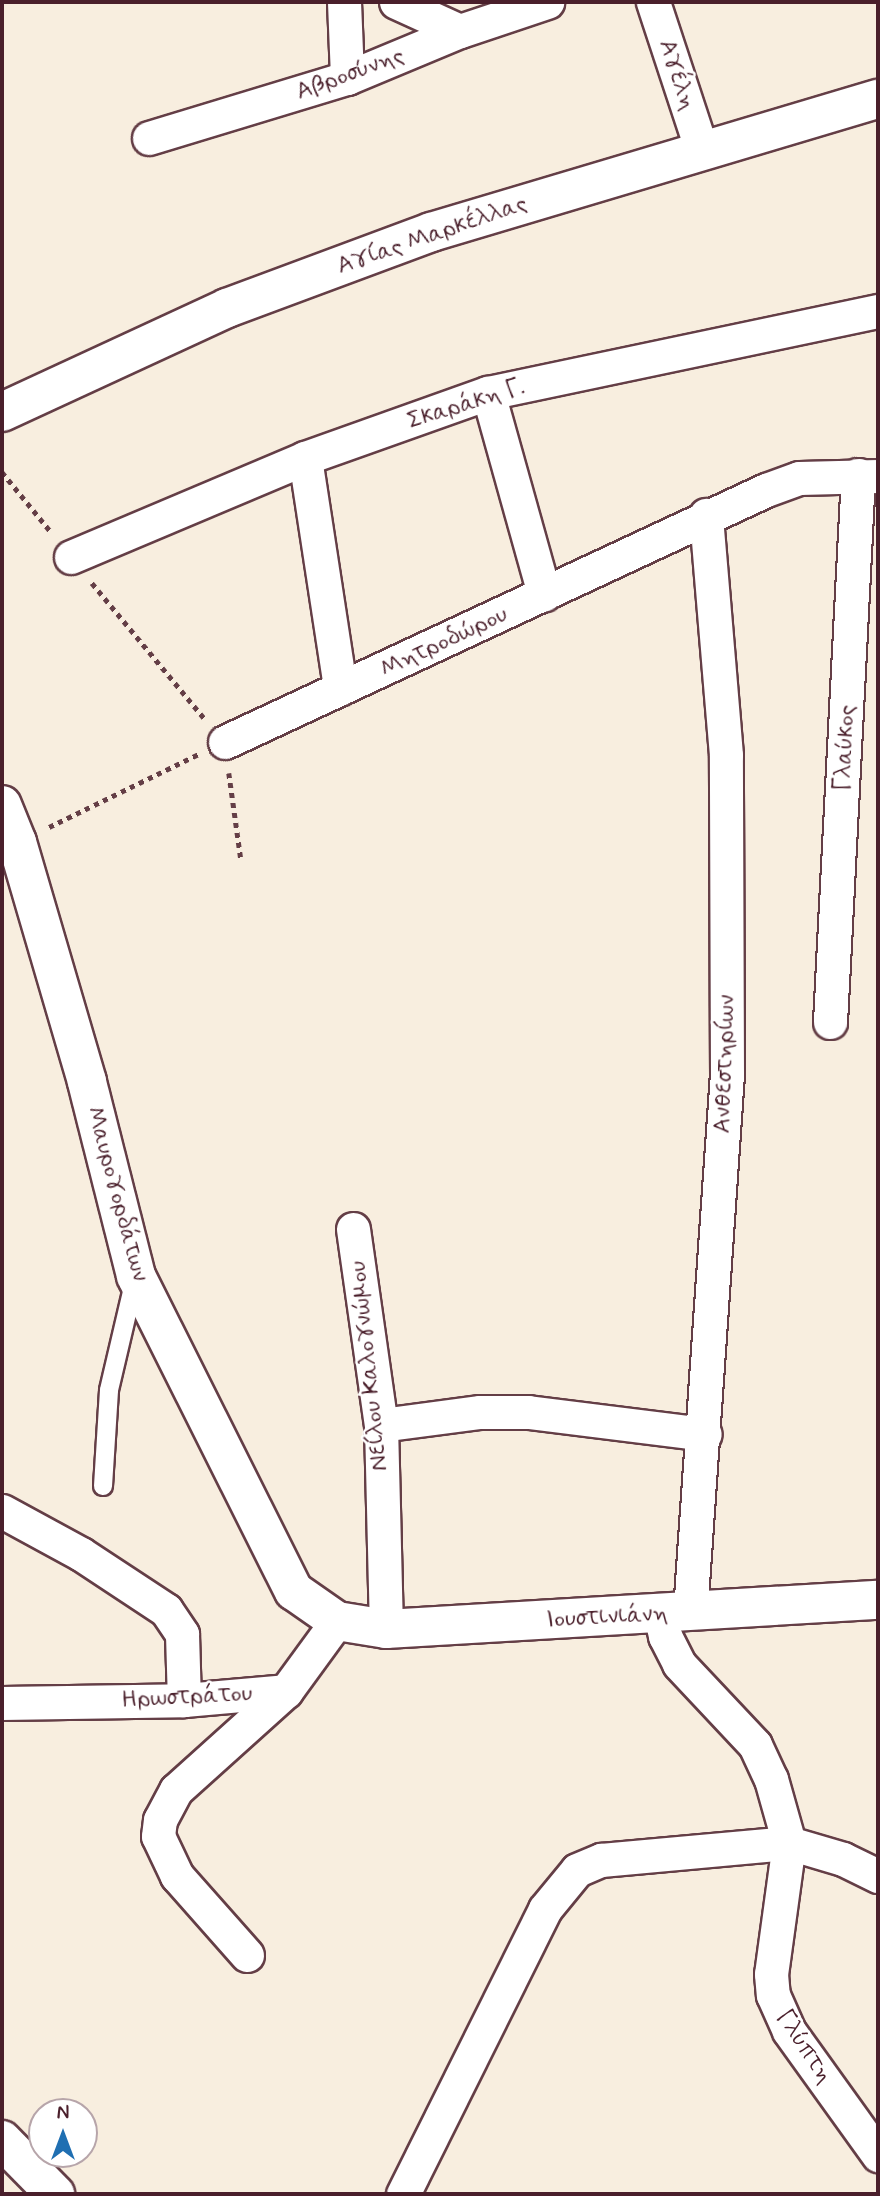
<!DOCTYPE html>
<meta charset="utf-8">
<style>
body{margin:0}
#map{position:relative;width:880px;height:2196px;overflow:hidden;background:#f8eedf;font-family:Mynerve,sans-serif}
div>[style]{position:absolute}
[style*='--x']{left:calc(var(--x)*1px);top:calc(var(--y)*1px);width:calc(var(--w)*1px);rotate:calc(var(--a)*1deg)}
.path>*{height:4.5px;margin-top:-2.25px;transform-origin:0;background:repeating-linear-gradient(90deg,#643e46 0 5px,transparent 0 10px)}
.roads{filter:drop-shadow(2px 0 #643e46) drop-shadow(-2px 0 #643e46) drop-shadow(0 2px #643e46) drop-shadow(0 -2px #643e46)}
.service>*{height:18px;margin:-9px;padding:0 9px;transform-origin:9px;border-radius:9px;background:#fff}
.minor>*{height:33px;margin:-16.5px;padding:0 16.5px;transform-origin:16.5px;border-radius:16.5px;background:#fff}
.tertiary>*{height:38px;margin:-19px;padding:0 19px;transform-origin:19px;border-radius:19px;background:#fff}
.secondary>*{height:38px;margin:-19px;padding:0 19px;transform-origin:19px;border-radius:19px;background:#fff}
span{translate:-50% -50%;white-space:nowrap;text-align:center;line-height:1.15;-webkit-text-stroke:5px #fff;paint-order:stroke}
.street-label{font-size:24px;color:#4a1f2b}
.frame{position:absolute;inset:0;border:4px solid #4a1f2b;pointer-events:none}
.north{position:absolute;left:28px;top:2098px;width:70px;height:70px;box-sizing:border-box;background:#fff;border:2px solid #b7a5aa;border-radius:50%;rotate:0deg;font-size:19px;font-weight:700;line-height:28px;text-align:center;color:#4a1f2b}
.north::after{content:'';display:block;margin:auto;width:24px;height:32px;background:#1f6fb2;clip-path:polygon(50% 0,100% 100%,50% 72%,0 100%)}
</style>
<div id="map">
<div class="path">
<div style="--x:2;--y:472;--w:79;--a:50.7"></div>
<div style="--x:92;--y:583;--w:177;--a:50.3"></div>
<div style="--x:229;--y:773;--w:87;--a:82.1"></div>
<div style="--x:49;--y:827;--w:167;--a:-26"></div>
</div>
<div class="roads">
<div class="service">
<div style="--x:103;--y:1486;--w:96;--a:-86.4"></div>
<div style="--x:109;--y:1390;--w:110;--a:-76.8"></div>
</div>
<div class="minor">
<div style="--x:344;--y:2;--w:76;--a:87.7"></div>
<div style="--x:396;--y:2;--w:70;--a:24.4"></div>
<div style="--x:653;--y:2;--w:154;--a:71.8"></div>
<div style="--x:149;--y:138;--w:207;--a:-16.9"></div>
<div style="--x:347;--y:78;--w:122;--a:-22.6"></div>
<div style="--x:460;--y:31;--w:92;--a:-18.4"></div>
<div style="--x:488;--y:393;--w:209;--a:74.4"></div>
<div style="--x:305;--y:458;--w:233;--a:81.3"></div>
<div style="--x:71;--y:557;--w:254;--a:-22.9"></div>
<div style="--x:305;--y:458;--w:194;--a:-19.6"></div>
<div style="--x:488;--y:393;--w:399;--a:-11.9"></div>
<div style="--x:225;--y:742;--w:597;--a:-24.98"></div>
<div style="--x:766;--y:490;--w:35;--a:-20"></div>
<div style="--x:799;--y:478;--w:79;--a:-1.5"></div>
<div style="--x:830;--y:1022;--w:548;--a:-87.07"></div>
<div style="--x:353;--y:1229;--w:198;--a:81.9"></div>
<div style="--x:381;--y:1425;--w:204;--a:88.6"></div>
<div style="--x:381;--y:1425;--w:100;--a:-7.5"></div>
<div style="--x:480;--y:1412;--w:48;--a:0"></div>
<div style="--x:528;--y:1412;--w:178;--a:7.1"></div>
<div style="--x:2;--y:1511;--w:90;--a:28.6"></div>
<div style="--x:81;--y:1554;--w:102;--a:33.4"></div>
<div style="--x:166;--y:1610;--w:29;--a:56"></div>
<div style="--x:182;--y:1634;--w:66;--a:88.3"></div>
<div style="--x:690;--y:1612;--w:539;--a:-86.07"></div>
<div style="--x:727;--y:1074;--w:319;--a:-90.2"></div>
<div style="--x:726;--y:755;--w:241;--a:-94.8"></div>
<div style="--x:660;--y:1614;--w:23;--a:77"></div>
<div style="--x:665;--y:1636;--w:31;--a:63"></div>
<div style="--x:679;--y:1664;--w:111;--a:46.8"></div>
<div style="--x:755;--y:1745;--w:38;--a:65"></div>
<div style="--x:771;--y:1779;--w:66;--a:74.3"></div>
<div style="--x:789;--y:1843;--w:132;--a:97.8"></div>
<div style="--x:771;--y:1974;--w:21;--a:85"></div>
<div style="--x:773;--y:1995;--w:39;--a:66"></div>
<div style="--x:789;--y:2031;--w:153;--a:54.3"></div>
<div style="--x:2;--y:1703;--w:182;--a:-0.9"></div>
<div style="--x:184;--y:1700;--w:102;--a:-5"></div>
<div style="--x:247;--y:1955;--w:106;--a:-131.5"></div>
<div style="--x:177;--y:1876;--w:44;--a:-115.4"></div>
<div style="--x:158;--y:1836;--w:16;--a:-83"></div>
<div style="--x:160;--y:1820;--w:34;--a:-62"></div>
<div style="--x:176;--y:1790;--w:148;--a:-42"></div>
<div style="--x:286;--y:1691;--w:87;--a:-53.9"></div>
<div style="--x:403;--y:2194;--w:318;--a:-63.5"></div>
<div style="--x:545;--y:1909;--w:50;--a:-50.6"></div>
<div style="--x:577;--y:1870;--w:26;--a:-23"></div>
<div style="--x:601;--y:1860;--w:189;--a:-5.2"></div>
<div style="--x:789;--y:1843;--w:56;--a:16.5"></div>
<div style="--x:843;--y:1859;--w:39;--a:26"></div>
</div>
<div class="tertiary">
<div style="--x:2;--y:2140;--w:76;--a:45.5"></div>
</div>
<div class="secondary">
<div style="--x:2;--y:412;--w:248;--a:-24.8"></div>
<div style="--x:227;--y:308;--w:218;--a:-20.4"></div>
<div style="--x:431;--y:232;--w:466;--a:-16.6"></div>
<div style="--x:2;--y:805;--w:40;--a:68"></div>
<div style="--x:17;--y:842;--w:250;--a:73.7"></div>
<div style="--x:87;--y:1082;--w:200;--a:75.8"></div>
<div style="--x:136;--y:1276;--w:352;--a:63.4"></div>
<div style="--x:294;--y:1591;--w:52;--a:34.9"></div>
<div style="--x:337;--y:1621;--w:50;--a:9.3"></div>
<div style="--x:386;--y:1629;--w:493;--a:-3.4"></div>
</div>
</div>
<div class="street-label">
<span style="left:350px;top:74px;rotate:-20deg">Αβροσύνης</span>
<span style="left:677px;top:75px;rotate:72deg">Αγέλη</span>
<span style="left:432px;top:235px;rotate:-19deg">Αγίας Μαρκέλλας</span>
<span style="left:466px;top:404px;rotate:-17deg">Σκαράκη Γ.</span>
<span style="left:444px;top:642px;rotate:-25deg">Μητροδώρου</span>
<span style="left:845px;top:748px;rotate:-87deg">Γλαύκος</span>
<span style="left:725px;top:1064px;rotate:-88deg">Ανθεστηρίων</span>
<span style="left:117px;top:1194px;rotate:75deg">Μαυρογορδάτων</span>
<span style="left:369px;top:1366px;rotate:-96deg">Νείλου Καλογνώμου</span>
<span style="left:607px;top:1617px;rotate:-3deg">Ιουστινιάνη</span>
<span style="left:187px;top:1697px;rotate:-3deg">Ηρωστράτου</span>
<span style="left:804px;top:2047px;rotate:57deg">Γλύπτη</span>
</div>
<div class="frame"></div>
<div class="north">N</div>
</div>
